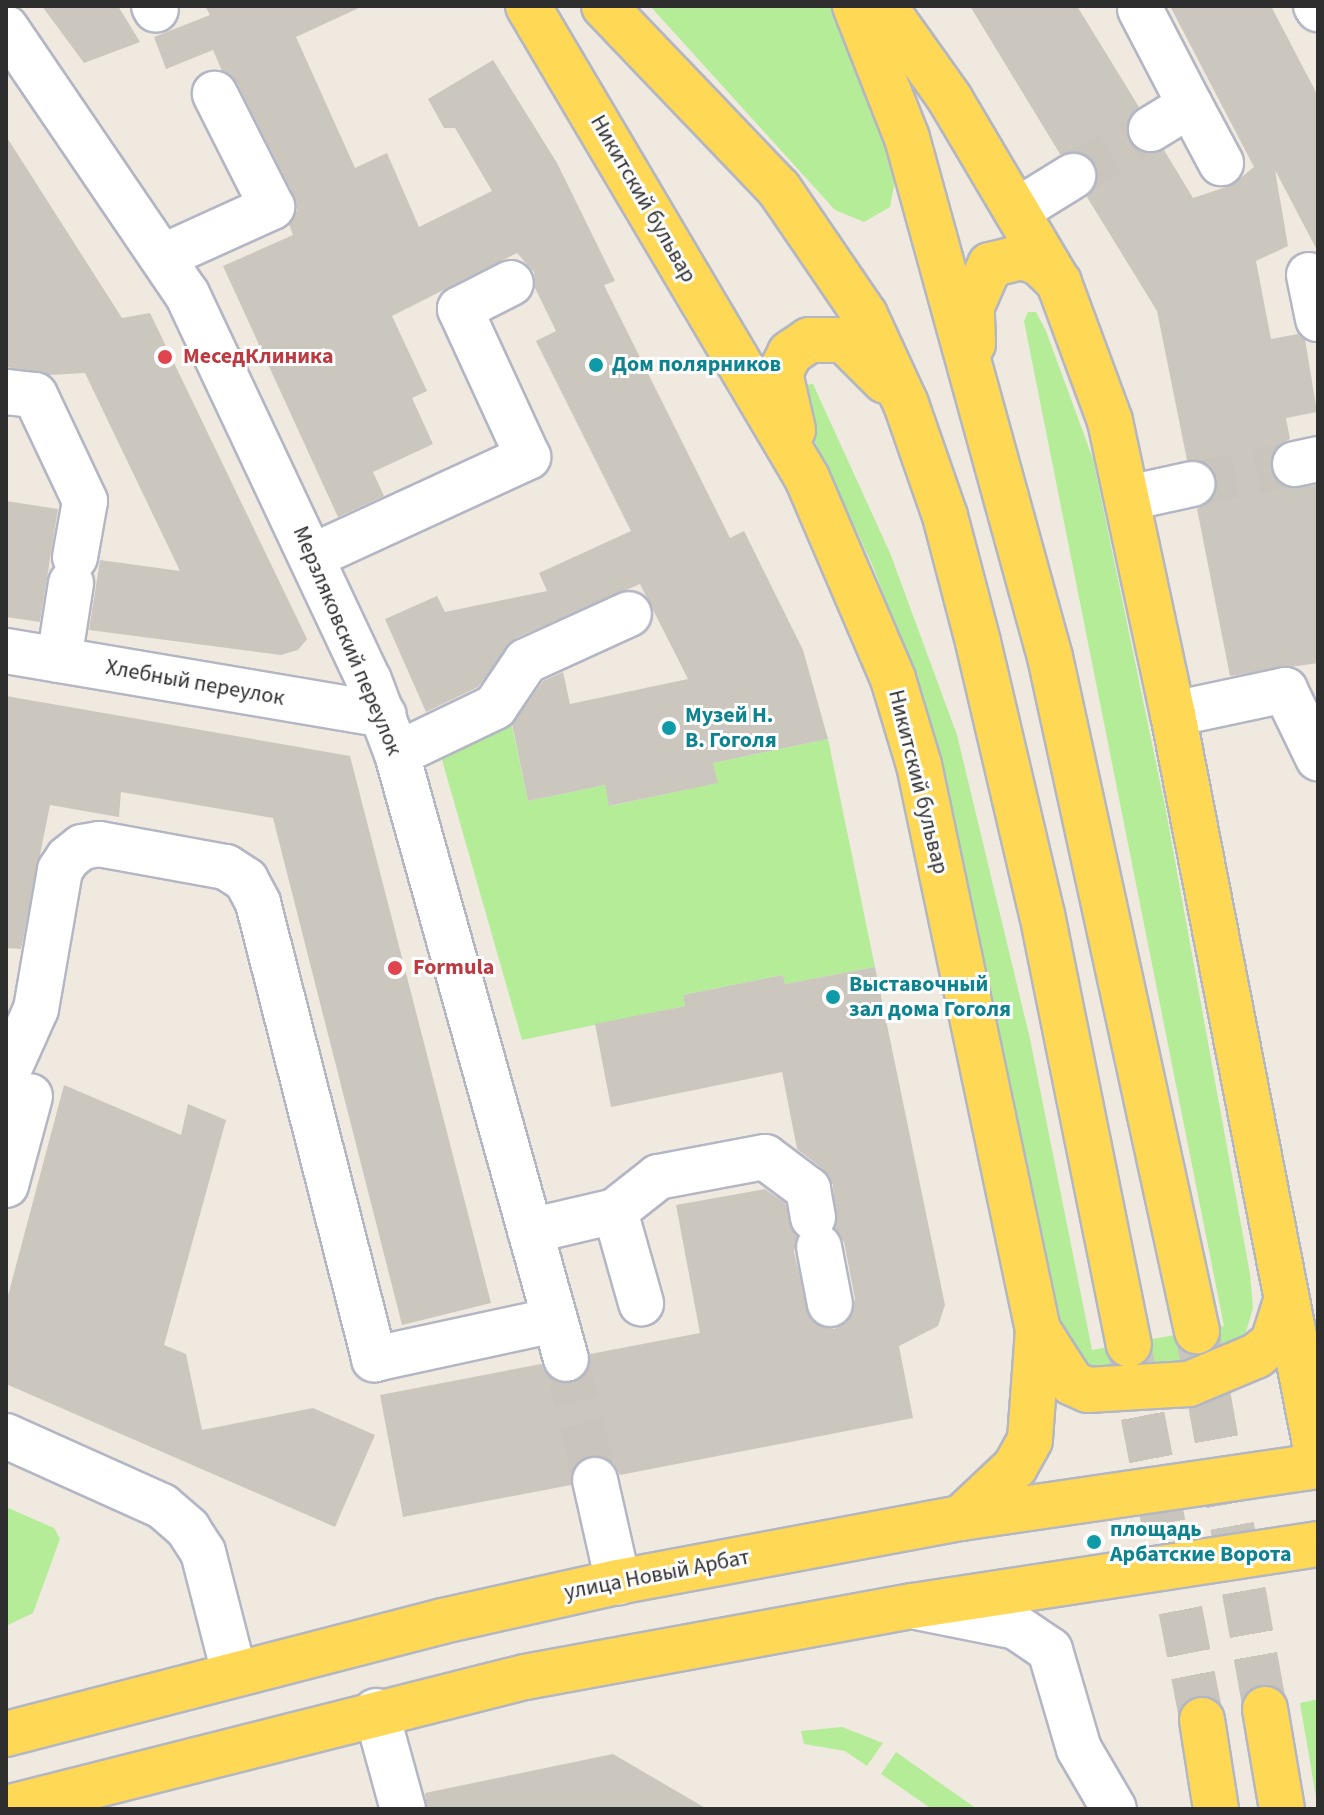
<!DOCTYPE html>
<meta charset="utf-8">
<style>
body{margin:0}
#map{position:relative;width:1324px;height:1815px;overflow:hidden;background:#f0e9e0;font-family:"Source Sans 3",sans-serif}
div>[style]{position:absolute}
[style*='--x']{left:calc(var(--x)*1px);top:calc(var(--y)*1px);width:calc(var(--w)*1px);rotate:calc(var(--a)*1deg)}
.green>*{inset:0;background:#b4ec97}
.building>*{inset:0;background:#cbc7be}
.minor-tunnel>*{height:44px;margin-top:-22px;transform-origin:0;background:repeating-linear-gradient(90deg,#c9c4bc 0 44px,transparent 0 66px)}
.major-tunnel>*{height:44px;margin-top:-22px;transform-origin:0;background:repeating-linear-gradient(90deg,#c9c4bc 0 44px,transparent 0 66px)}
.roads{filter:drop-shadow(2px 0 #b3b6c3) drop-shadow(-2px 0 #b3b6c3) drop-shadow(0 2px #b3b6c3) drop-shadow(0 -2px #b3b6c3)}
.minor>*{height:44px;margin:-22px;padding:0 22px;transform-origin:22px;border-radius:22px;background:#fff}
.major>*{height:44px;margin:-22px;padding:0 22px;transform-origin:22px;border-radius:22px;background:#ffd856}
.dots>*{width:22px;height:22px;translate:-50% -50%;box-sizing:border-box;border:4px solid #fff;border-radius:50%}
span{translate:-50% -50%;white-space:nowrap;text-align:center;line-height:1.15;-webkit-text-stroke:6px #fff;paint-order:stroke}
.street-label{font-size:22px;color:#2e2e2e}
.health-label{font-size:22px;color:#be3a42;font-weight:700}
.left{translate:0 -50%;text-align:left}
.culture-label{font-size:22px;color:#0d838f;font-weight:700}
.frame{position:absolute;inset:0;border:8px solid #2e2e2e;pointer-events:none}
</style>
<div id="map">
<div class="green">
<div style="clip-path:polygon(650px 6px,830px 6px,859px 69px,896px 175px,890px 207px,864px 222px,835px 210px)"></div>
<div style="clip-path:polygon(1028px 312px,1036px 312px,1046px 331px,1093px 459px,1166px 811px,1250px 1274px,1253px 1308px,1246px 1332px,1226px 1353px,1197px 1365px,1097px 1368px,1077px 1357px,1060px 1325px,939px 762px,913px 671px,872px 564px,794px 397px,798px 386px,813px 384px,890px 553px,957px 735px,1030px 1039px,1092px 1350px,1224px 1326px,1024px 321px)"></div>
<div style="clip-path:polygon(510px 717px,528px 801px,605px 785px,610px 806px,717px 783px,713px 763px,828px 739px,875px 967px,785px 984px,783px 975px,683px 995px,685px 1006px,522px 1040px,440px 753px)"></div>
<div style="clip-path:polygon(6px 1507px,54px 1528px,60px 1539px,33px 1613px,6px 1626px)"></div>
<div style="clip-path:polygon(1318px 1699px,1318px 1809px,1300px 1703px)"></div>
<div style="clip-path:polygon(842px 1727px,883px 1743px,867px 1766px,845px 1751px,804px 1744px,801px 1731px)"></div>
<div style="clip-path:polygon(896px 1752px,977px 1809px,932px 1809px,881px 1774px)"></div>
</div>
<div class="building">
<div style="clip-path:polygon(42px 6px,118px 6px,140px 42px,84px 63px)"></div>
<div style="clip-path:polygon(205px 6px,363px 6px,296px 37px,355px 168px,387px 153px,419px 227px,492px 191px,455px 128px,444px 128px,428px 99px,493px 60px,557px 163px,615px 281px,604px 285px,730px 538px,744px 531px,803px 650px,828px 739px,713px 763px,718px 783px,609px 806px,605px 785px,528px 801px,512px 724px,543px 681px,563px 672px,570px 704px,688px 679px,640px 584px,516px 638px,478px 687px,426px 712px,385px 619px,437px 596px,445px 612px,547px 591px,539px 573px,631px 531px,536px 341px,556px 331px,535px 288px,534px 272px,517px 253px,392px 316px,427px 391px,412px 398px,433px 444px,373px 472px,384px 496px,338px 517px,223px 266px,293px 235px,289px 224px,297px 210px,294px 196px,237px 83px,222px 71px,213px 50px,166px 69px,154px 37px,210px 15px)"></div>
<div style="clip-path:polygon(970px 6px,1077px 6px,1139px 107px,1129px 118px,1129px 141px,1140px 151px,1164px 150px,1193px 198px,1232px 185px,1254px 167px,1170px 6px,1271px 6px,1318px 96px,1318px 252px,1275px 170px,1288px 246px,1256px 261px,1271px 339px,1298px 334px,1305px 339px,1317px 412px,1286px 418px,1290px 439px,1278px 446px,1270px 469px,1287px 487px,1318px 485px,1318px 663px,1230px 676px,1197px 509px,1209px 502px,1216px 479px,1210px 467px,1187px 460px,1157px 311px,1087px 197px,1095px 187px,1095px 164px,1084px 154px,1060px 154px)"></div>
<div style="clip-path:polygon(6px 136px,122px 318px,150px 313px,307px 639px,298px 650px,281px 655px,89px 630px,100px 560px,180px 571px,85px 373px,49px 375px,6px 367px)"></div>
<div style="clip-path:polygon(6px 501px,58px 509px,40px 622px,6px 617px)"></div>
<div style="clip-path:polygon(6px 696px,350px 756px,491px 1303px,402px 1325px,273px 818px,121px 792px,119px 817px,50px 805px,21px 949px,6px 948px)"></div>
<div style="clip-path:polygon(875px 967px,945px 1305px,938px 1326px,899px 1346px,913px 1418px,620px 1475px,613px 1463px,590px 1456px,578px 1462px,571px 1485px,403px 1517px,380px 1395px,541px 1364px,549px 1377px,572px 1383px,584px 1376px,590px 1354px,700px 1333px,676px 1205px,765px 1189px,785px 1203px,797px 1236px,794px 1252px,811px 1320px,834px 1329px,847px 1322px,855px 1299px,844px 1242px,835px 1229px,833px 1185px,823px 1169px,797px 1149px,782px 1072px,611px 1107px,595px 1024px,685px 1006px,683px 995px,783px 975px,785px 984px)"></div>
<div style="clip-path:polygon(64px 1085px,181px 1135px,188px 1104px,226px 1120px,164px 1345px,186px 1354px,202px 1430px,313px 1408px,375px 1435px,335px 1527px,6px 1384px,6px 1303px)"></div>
<div style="clip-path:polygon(613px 1754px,707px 1809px,427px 1809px,425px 1793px)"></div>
</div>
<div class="minor-tunnel">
<div style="--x:1073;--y:176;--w:91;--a:-31.1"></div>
<div style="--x:1192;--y:484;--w:105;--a:-11"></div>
<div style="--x:566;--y:1359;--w:124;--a:76.5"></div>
</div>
<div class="major-tunnel">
<div style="--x:1197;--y:1331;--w:384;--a:79.8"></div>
<div style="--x:1130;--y:1351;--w:376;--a:79"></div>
</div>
<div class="roads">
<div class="minor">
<div style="--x:154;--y:6;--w:4;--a:63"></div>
<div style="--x:1316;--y:6;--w:4;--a:56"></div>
<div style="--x:1140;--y:9;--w:108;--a:62.5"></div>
<div style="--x:1190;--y:105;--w:46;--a:148.4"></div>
<div style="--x:6;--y:28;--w:322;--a:55.8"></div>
<div style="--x:187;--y:294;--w:427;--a:64.8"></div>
<div style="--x:369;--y:680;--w:79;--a:69.3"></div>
<div style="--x:397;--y:754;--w:628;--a:74.39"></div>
<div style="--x:1190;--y:105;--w:66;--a:61.9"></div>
<div style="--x:1018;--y:210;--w:65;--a:-31.7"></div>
<div style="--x:164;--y:256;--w:119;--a:-24.4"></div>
<div style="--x:272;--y:207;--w:127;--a:-116.8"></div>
<div style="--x:1309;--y:275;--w:45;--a:78.4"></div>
<div style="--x:6;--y:392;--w:29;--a:6"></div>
<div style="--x:35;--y:395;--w:117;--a:64.7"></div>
<div style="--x:85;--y:501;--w:57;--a:100.1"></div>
<div style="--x:1295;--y:464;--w:24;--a:-12"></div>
<div style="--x:1128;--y:498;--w:66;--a:-12.3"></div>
<div style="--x:313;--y:556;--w:237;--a:-24.7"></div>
<div style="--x:528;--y:457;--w:163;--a:-114.7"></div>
<div style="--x:460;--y:309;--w:57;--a:-27"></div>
<div style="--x:6;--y:651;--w:383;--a:9.6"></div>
<div style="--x:59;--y:660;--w:78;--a:-81.1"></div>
<div style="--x:1173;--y:714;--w:115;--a:-12.1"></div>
<div style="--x:1285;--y:690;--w:76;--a:64.1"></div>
<div style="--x:397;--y:754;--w:109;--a:-25.6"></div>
<div style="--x:495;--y:707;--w:55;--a:-56"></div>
<div style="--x:526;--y:661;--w:113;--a:-24.5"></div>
<div style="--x:6;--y:1076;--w:73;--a:-65.9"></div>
<div style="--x:36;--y:1009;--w:141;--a:-80.2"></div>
<div style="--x:60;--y:870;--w:14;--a:-56"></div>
<div style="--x:68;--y:858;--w:18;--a:-38"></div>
<div style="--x:82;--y:847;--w:17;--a:-10"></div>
<div style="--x:99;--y:844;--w:129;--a:10.3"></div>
<div style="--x:226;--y:867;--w:24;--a:33"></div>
<div style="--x:246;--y:880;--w:26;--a:62"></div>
<div style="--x:258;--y:903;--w:471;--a:75.7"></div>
<div style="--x:374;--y:1359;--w:185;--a:-12.2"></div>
<div style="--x:6;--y:1185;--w:92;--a:-74.9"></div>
<div style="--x:615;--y:1211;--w:96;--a:74.2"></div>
<div style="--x:530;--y:1231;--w:87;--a:-13.2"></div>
<div style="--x:615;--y:1211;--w:55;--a:-38.3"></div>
<div style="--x:658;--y:1177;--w:109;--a:-10.6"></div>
<div style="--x:765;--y:1157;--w:54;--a:36.7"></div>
<div style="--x:808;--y:1189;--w:29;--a:80"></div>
<div style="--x:819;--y:1247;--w:58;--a:79.1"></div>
<div style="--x:6;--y:1436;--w:171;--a:24.2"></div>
<div style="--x:162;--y:1506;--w:35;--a:41"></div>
<div style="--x:188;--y:1529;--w:27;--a:57"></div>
<div style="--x:203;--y:1552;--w:125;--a:75.6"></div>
<div style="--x:595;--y:1480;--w:105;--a:77.3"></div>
<div style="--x:916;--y:1607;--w:102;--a:11.3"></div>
<div style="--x:1016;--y:1627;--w:41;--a:34.1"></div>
<div style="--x:1050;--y:1650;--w:103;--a:73.7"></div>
<div style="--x:1079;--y:1749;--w:69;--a:59.7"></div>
<div style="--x:376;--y:1711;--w:102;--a:74.6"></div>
</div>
<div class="major">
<div style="--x:528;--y:6;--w:548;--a:59.41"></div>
<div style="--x:807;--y:478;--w:219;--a:66.8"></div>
<div style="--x:893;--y:679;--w:90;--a:73.2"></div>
<div style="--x:919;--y:765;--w:577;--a:78.11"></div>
<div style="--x:1038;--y:1330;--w:110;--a:94.2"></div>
<div style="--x:1030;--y:1440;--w:31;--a:119"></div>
<div style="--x:1015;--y:1467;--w:74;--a:136.6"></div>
<div style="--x:604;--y:6;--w:253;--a:46.3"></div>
<div style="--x:779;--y:189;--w:153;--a:55.7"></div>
<div style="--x:865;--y:315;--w:98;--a:65.3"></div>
<div style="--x:906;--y:404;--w:119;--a:70.8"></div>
<div style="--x:945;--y:516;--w:130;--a:75.3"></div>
<div style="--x:978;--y:642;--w:279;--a:76.8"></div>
<div style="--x:1042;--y:914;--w:439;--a:78.6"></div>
<div style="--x:855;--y:6;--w:142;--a:68.5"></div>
<div style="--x:907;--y:138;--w:538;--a:74.6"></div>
<div style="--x:1050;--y:657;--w:690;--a:77.7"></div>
<div style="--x:884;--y:6;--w:114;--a:54.6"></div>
<div style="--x:950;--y:99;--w:214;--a:59.4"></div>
<div style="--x:1059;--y:283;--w:147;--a:69.7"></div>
<div style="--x:1110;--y:421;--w:300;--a:77.9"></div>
<div style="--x:1173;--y:714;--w:759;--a:78.99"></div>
<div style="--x:973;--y:344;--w:38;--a:-92"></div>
<div style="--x:972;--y:306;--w:45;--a:-66.3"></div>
<div style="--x:990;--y:265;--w:34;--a:-14"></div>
<div style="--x:1023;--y:257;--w:17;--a:21"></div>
<div style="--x:1039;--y:263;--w:28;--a:44"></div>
<div style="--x:793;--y:430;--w:58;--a:-102.8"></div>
<div style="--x:780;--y:373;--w:22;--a:-63"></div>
<div style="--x:790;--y:353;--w:23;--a:-34"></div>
<div style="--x:809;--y:340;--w:35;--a:0"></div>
<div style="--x:844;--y:340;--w:58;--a:45"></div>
<div style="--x:1038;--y:1330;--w:63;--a:57.3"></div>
<div style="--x:1072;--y:1383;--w:17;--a:24"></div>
<div style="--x:1088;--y:1390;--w:101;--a:-3.4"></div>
<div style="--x:1189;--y:1384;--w:73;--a:-22.7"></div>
<div style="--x:1256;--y:1356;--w:22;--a:-39"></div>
<div style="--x:1273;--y:1342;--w:43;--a:-72.4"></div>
<div style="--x:1265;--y:1709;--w:101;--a:80.4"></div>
<div style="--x:1202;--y:1720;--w:90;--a:81.1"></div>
<div style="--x:6;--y:1734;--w:451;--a:-14.5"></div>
<div style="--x:443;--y:1621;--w:179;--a:-12.6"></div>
<div style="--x:618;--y:1582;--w:349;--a:-10.6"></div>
<div style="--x:961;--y:1518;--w:361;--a:-8.3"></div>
<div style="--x:6;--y:1808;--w:535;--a:-14.17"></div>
<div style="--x:525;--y:1677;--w:394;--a:-10.4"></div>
<div style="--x:913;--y:1606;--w:410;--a:-8.7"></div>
</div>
</div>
<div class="dots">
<div style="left:165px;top:357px;background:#e0444e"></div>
<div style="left:596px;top:365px;background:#0f9aa8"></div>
<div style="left:669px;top:728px;background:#0f9aa8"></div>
<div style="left:395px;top:968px;background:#e0444e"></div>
<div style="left:833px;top:997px;background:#0f9aa8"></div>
<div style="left:1094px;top:1542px;background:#0f9aa8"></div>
</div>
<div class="street-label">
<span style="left:643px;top:199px;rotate:60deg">Никитский бульвар</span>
<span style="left:347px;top:641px;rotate:67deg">Мерзляковский переулок</span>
<span style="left:195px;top:683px;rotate:10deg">Хлебный переулок</span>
<span style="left:918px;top:782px;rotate:76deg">Никитский бульвар</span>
<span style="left:657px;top:1575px;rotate:-11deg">улица Новый Арбат</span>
</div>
<div class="health-label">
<span class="left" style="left:183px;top:357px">МеседКлиника</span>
<span class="left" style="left:413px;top:968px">Formula</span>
</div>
<div class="culture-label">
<span class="left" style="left:612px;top:365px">Дом полярников</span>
<span class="left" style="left:685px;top:728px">Музей Н.<br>В. Гоголя</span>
<span class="left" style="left:849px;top:997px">Выставочный<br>зал дома Гоголя</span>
<span class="left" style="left:1110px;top:1542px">площадь<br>Арбатские Ворота</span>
</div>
<div class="frame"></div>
</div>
